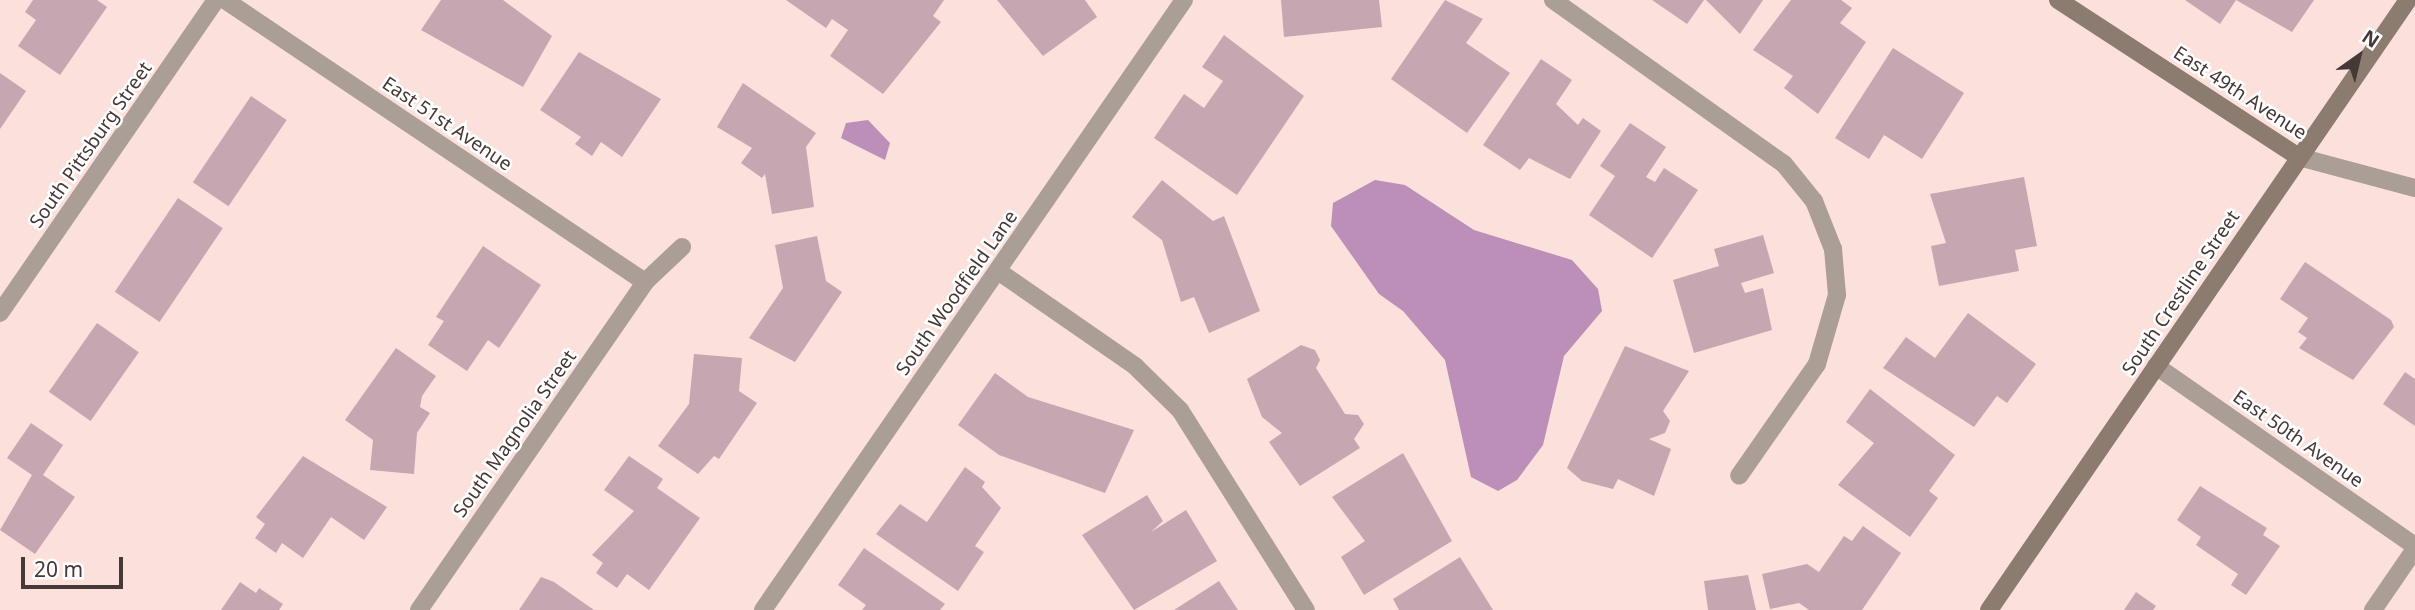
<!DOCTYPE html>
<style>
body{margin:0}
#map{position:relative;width:2415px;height:610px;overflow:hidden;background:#fce0dc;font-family:"Noto Sans",sans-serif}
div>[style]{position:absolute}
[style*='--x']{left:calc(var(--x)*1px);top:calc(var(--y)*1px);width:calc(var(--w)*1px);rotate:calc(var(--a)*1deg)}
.water>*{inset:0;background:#bb8fb8}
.building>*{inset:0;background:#c6a6b0;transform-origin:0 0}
.street>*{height:18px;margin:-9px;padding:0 9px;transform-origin:9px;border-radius:9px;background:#aa9e96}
.secondary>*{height:18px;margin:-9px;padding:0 9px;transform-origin:9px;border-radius:9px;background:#8c7b6f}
span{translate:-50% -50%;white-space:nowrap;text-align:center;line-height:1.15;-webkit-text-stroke:5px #fff;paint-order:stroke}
.street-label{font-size:19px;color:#463836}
.north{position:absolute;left:2324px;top:21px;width:70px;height:70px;-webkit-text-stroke:5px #fff;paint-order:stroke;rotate:34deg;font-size:19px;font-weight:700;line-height:28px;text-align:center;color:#463836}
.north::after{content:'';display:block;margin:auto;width:24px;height:32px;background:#463836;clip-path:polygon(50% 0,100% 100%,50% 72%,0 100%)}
.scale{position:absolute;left:21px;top:557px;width:102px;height:32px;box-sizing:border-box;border:4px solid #463836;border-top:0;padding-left:9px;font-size:21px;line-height:24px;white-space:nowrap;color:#463836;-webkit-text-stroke:5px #fff;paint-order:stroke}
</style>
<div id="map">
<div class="water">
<div style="clip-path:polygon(868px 120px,890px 143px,885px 160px,841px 138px,846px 123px)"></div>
<div style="clip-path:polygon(1375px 180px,1405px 185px,1474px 230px,1572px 260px,1598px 289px,1602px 311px,1564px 356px,1543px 445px,1517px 480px,1498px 491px,1471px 477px,1445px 360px,1403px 311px,1379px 294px,1331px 226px,1333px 203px)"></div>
</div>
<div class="building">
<div style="clip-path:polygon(33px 0,97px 0,107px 7px,60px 75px,18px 46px,36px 20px,25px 12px)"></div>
<div style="clip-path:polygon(441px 0,503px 0,552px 36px,523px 87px,421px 30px)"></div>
<div style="clip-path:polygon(786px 0,944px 0,933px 16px,941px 22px,883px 94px,830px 56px,848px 30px,832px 19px,826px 28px)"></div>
<div style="clip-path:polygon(997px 0,1085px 0,1097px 17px,1043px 56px)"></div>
<div style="clip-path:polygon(1281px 0,1379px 0,1382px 27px,1284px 37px)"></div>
<div style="clip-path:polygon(1445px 0,1483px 19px,1466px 43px,1510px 73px,1467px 133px,1391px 79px)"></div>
<div style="clip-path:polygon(1652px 0,1704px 0,1687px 24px)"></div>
<div style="clip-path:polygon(1706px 0,1763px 0,1740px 34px)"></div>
<div style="clip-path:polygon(1791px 0,1841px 0,1852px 8px,1840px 23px,1866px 42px,1818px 114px,1784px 88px,1793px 76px,1753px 50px)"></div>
<div style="clip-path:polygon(2185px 0,2314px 0,2292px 32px,2236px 0,2220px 24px)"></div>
<div style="clip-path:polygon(1224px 35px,1304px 96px,1237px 195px,1154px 138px,1184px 94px,1204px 108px,1223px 81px,1202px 67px)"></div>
<div style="clip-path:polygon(1893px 48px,1964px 93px,1922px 159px,1884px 135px,1869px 159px,1835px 138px)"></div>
<div style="clip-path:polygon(579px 52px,661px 99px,622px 157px,601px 142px,592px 156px,575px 144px,581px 137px,540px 110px)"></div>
<div style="clip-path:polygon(1541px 59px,1572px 80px,1556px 104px,1578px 125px,1583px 118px,1601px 131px,1570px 179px,1529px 158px,1520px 170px,1483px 145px)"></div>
<div style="clip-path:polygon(0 73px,26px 91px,0 129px)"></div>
<div style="clip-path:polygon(743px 83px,816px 133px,806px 147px,814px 207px,772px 214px,765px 174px,762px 178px,741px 163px,752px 148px,717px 127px)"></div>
<div style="left:251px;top:96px;width:43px;height:104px;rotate:34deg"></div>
<div style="clip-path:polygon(1630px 123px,1666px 147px,1646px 177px,1655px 182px,1664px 168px,1698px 190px,1652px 258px,1589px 215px,1615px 176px,1600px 166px)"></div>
<div style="clip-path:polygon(2024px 177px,2037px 246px,2015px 250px,2019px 271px,1939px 286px,1931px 246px,1946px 243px,1930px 194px)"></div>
<div style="clip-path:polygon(1162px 180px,1213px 221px,1224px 216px,1260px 311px,1209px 333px,1194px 297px,1181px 302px,1162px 240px,1132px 217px)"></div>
<div style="left:178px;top:198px;width:54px;height:113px;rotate:34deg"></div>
<div style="clip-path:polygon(1763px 235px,1774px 273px,1741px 283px,1745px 293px,1763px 288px,1772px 330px,1694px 353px,1673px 280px,1719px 266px,1714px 249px)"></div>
<div style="clip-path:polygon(817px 236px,826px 281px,842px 292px,795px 362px,749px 338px,783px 288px,775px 245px)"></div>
<div style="clip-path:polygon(483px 246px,541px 285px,499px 348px,488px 340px,467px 371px,428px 345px,444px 321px,436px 317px)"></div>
<div style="clip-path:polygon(2305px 262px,2391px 320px,2394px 327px,2353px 380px,2299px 348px,2307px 338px,2298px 332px,2308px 318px,2280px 299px)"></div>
<div style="clip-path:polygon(1968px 313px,2036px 364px,2007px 403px,1997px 396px,1974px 427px,1883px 368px,1906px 337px,1935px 358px)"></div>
<div style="left:97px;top:323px;width:51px;height:84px;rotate:35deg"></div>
<div style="clip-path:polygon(1301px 345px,1315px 350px,1320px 360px,1316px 368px,1345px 414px,1358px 415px,1364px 424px,1354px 439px,1360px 448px,1300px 486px,1269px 442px,1282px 433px,1262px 417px,1247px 379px)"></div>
<div style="clip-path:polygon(1625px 346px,1689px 371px,1663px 411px,1670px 421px,1665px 433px,1649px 439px,1671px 449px,1654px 496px,1618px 479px,1613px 489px,1582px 481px,1567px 468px)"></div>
<div style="clip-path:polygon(396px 348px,436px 376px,422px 396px,420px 407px,430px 413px,417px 433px,414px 474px,370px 470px,373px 440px,345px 420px)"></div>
<div style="clip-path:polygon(694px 354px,742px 358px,739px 391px,757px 403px,719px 459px,714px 456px,698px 474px,658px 446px,689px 404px)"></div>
<div style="clip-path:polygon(2405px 372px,2415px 379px,2415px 426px,2383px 404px)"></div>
<div style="clip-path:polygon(995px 373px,1028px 397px,1134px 430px,1105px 493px,999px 455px,958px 425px)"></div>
<div style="clip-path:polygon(1870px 389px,1955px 455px,1929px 491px,1938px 498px,1910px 537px,1838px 485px,1874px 443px,1846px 422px)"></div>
<div style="clip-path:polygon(31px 423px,63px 445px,43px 475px,75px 497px,35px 554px,0 530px,32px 475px,7px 458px)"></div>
<div style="clip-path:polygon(1403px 453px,1452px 541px,1364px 595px,1341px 557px,1365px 541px,1332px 497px)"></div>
<div style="clip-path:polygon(303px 456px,387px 507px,364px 540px,331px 517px,303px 558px,282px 543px,276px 553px,255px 538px,265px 524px,256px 517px)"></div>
<div style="clip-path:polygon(629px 456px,663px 479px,657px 488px,700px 518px,649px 590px,627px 574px,617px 588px,596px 573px,603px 563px,592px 555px,634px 511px,604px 490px)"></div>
<div style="clip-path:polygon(965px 467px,985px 482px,982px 487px,1001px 508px,975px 546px,984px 552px,958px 591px,876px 534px,900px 504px,927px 522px)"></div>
<div style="clip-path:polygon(2200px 486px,2267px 528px,2263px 535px,2280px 546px,2246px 595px,2231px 585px,2238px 574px,2196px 545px,2201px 537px,2177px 520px)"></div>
<div style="clip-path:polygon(1147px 495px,1163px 521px,1151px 532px,1186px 510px,1217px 561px,1134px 610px,1082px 535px)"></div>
<div style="clip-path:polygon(1863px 526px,1901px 553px,1862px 610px,1809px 610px,1799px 603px,1770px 609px,1762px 574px,1807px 564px,1819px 572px,1844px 536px,1852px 541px)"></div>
<div style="clip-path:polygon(864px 548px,945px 604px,940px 610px,862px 610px,866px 605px,838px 585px)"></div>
<div style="clip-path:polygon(1460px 557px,1493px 610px,1399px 610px,1393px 599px)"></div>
<div style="clip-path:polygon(1748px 575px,1756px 610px,1708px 610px,1704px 581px)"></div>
<div style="clip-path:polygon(541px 577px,554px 582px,594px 610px,519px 610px)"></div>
<div style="clip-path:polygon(1219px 581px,1238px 610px,1174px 610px)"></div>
<div style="clip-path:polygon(240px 582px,256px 593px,259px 588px,283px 604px,279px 610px,221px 610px)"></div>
<div style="clip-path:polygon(2136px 592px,2156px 606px,2153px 610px,2124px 610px)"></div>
</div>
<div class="street">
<div style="--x:225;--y:0;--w:506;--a:33.88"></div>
<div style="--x:1553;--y:0;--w:283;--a:35.4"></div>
<div style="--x:1784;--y:164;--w:48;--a:51"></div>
<div style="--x:1814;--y:201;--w:52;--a:68.4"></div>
<div style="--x:1833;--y:249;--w:46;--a:85"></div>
<div style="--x:1837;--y:295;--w:72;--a:106.2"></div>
<div style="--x:1817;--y:364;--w:136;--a:124.9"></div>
<div style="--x:2299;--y:157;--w:120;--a:15"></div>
<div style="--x:998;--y:271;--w:167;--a:34.7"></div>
<div style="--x:1135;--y:366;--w:63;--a:44.4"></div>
<div style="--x:1180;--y:410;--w:236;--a:57.8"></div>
<div style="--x:0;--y:313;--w:380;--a:-55.4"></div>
<div style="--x:2156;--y:366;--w:315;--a:34.8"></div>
<div style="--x:419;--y:610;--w:398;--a:-55.4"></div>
<div style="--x:645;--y:282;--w:51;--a:-43.4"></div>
<div style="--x:763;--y:610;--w:741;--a:-55.39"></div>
<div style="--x:2373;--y:610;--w:74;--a:-55.5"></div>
</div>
<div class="secondary">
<div style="--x:2058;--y:0;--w:288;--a:33.1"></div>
<div style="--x:1989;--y:610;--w:740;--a:-55.52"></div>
</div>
<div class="street-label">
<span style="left:2240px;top:93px;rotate:33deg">East 49th Avenue</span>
<span style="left:447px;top:124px;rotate:34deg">East 51st Avenue</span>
<span style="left:91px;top:145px;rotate:-55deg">South Pittsburg Street</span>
<span style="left:957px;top:293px;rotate:-55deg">South Woodfield Lane</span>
<span style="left:2181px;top:293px;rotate:-56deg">South Crestline Street</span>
<span style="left:515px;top:434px;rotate:-55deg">South Magnolia Street</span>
<span style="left:2298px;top:439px;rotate:35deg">East 50th Avenue</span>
</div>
<div class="north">N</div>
<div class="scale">20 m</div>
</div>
